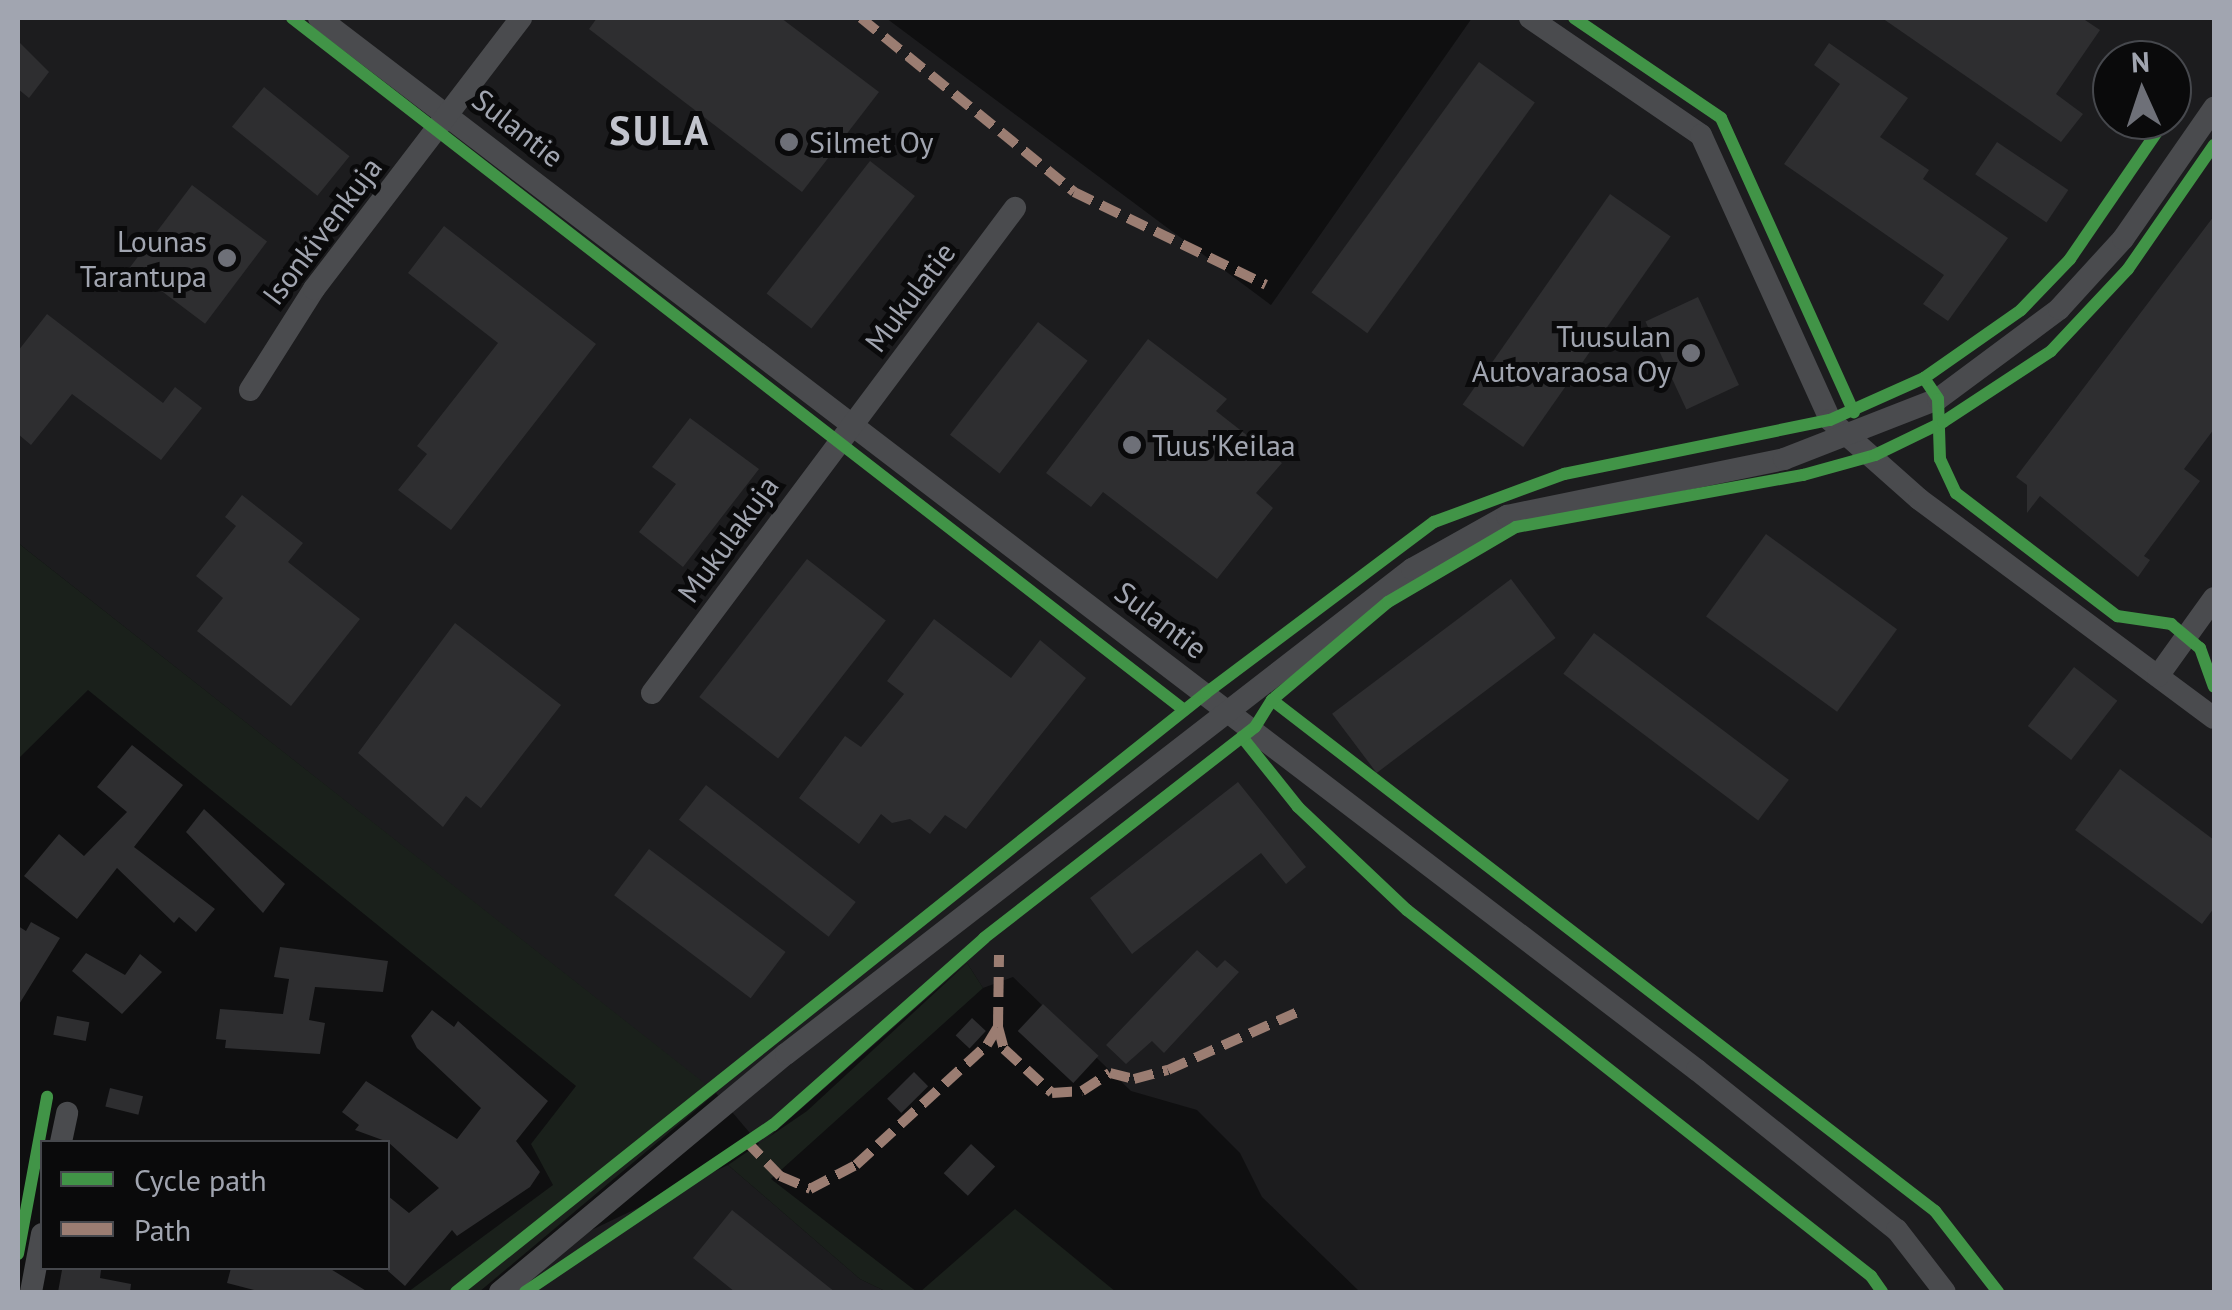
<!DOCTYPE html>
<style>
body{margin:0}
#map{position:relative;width:2232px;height:1310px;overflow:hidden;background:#0f0f10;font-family:"PT Sans",sans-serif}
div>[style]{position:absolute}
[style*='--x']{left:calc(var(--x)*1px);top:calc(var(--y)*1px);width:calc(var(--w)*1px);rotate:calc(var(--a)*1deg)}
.built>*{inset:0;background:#1c1c1e}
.green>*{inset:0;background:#1a201b}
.building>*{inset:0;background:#2e2e30;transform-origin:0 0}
.minor>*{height:22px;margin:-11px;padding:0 11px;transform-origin:11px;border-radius:11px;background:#4a4b4e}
.quiet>*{height:10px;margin-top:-5px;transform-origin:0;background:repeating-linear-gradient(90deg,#9b7d72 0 20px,transparent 0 30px)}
.cycleway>*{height:12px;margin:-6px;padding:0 6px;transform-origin:6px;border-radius:6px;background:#419447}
.dots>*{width:28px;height:28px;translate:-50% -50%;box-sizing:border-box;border:5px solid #0a0a0b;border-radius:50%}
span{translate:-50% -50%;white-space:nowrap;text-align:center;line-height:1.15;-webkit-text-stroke:10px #0a0a0b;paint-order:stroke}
.street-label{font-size:30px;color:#a1a5b0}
.poi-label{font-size:30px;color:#a1a5b0}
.left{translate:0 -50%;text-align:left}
.right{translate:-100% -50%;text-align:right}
.district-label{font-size:40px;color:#c2c4cd;font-weight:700;letter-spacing:2.5px}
.frame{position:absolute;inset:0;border:20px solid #a1a5b0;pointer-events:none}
.legend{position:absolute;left:40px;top:1140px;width:350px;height:130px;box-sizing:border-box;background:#0a0a0b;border:2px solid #46484d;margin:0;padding:12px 18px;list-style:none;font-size:30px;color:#a1a5b0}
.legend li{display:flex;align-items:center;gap:20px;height:50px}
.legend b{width:50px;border:2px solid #46484d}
.north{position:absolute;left:2092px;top:40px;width:100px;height:100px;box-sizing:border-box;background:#0a0a0b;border:2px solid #46484d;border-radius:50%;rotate:357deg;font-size:28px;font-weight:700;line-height:40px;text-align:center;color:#a1a5b0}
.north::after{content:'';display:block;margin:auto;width:35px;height:45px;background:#6e7078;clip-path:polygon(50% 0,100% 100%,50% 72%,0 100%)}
</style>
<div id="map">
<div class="built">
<div style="clip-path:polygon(evenodd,18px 18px,886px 18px,1271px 305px,1472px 18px,2214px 18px,2214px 1292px,1360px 1292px,1262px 1197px,1240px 1153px,1197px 1110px,1131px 1091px,1013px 977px,983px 988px,967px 963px,760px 1145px,716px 1093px,18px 543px,18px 18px,2112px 60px,2172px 60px,2172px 120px,2112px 120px,2112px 60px)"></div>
<div style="clip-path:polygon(728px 1165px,860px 1279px,887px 1292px,493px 1292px,520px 1264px)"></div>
</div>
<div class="green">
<div style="clip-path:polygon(18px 543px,698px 1078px,716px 1093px,479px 1292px,408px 1292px,553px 1185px,531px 1144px,576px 1086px,88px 690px,18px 759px)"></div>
<div style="clip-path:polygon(967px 963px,983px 988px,771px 1179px,917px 1292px,887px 1292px,860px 1279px,728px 1165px,807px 1111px)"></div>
<div style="clip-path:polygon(1015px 1209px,1116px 1292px,920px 1292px)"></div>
</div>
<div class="building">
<div style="clip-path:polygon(597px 18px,781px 18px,879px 92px,802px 192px,589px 29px)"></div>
<div style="clip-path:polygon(1882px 18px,2082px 18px,2100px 30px,2056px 94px,2083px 114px,2061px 142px)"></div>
<div style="clip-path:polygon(18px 41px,49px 72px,29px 98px,18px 89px)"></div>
<div style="clip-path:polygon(1829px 43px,1908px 98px,1880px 137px,1929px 170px,1923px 179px,2008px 238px,1948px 321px,1923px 304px,1944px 275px,1784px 164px,1840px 84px,1814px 65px)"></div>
<div style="left:1479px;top:62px;width:69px;height:285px;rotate:36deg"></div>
<div style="left:264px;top:87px;width:110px;height:51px;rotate:39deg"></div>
<div style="left:1997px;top:142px;width:86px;height:39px;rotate:34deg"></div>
<div style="left:870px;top:161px;width:57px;height:168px;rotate:38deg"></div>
<div style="left:192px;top:185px;width:94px;height:103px;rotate:37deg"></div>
<div style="left:1610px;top:194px;width:74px;height:257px;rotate:35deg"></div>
<div style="clip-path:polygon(2214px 216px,2214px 429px,2184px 469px,2200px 481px,2144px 556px,2150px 560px,2138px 577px,2040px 496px,2027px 513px,2027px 485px,2016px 477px)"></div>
<div style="clip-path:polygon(444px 226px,596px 344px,451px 530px,398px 490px,427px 454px,417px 446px,498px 343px,408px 273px)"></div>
<div style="left:1698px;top:297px;width:97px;height:58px;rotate:65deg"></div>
<div style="clip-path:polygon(47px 314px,163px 403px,175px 387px,202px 408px,161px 460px,72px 394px,31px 445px,18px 434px,18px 351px)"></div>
<div style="left:1038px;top:322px;width:63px;height:143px;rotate:38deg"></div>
<div style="clip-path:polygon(1148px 339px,1227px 399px,1216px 411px,1282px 463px,1256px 493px,1273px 508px,1217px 579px,1103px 492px,1091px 507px,1046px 473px)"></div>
<div style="clip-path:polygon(690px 418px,759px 469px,683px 567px,639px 532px,676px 484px,652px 467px)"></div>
<div style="clip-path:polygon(242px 495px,303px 543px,288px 562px,360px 619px,291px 706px,197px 631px,223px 598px,196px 576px,236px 526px,225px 517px)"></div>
<div style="left:1766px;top:534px;width:162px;height:102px;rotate:36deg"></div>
<div style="left:807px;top:559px;width:100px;height:175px;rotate:38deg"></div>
<div style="left:1511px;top:579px;width:74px;height:224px;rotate:53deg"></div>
<div style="clip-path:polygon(934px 619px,1011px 678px,1040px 640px,1086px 678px,966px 829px,945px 815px,930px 834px,910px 819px,892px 823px,881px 814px,859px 844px,799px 798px,845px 736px,861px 747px,904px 694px,887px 681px)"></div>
<div style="clip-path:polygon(455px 623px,561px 705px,481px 808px,466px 796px,443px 827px,358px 753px)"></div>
<div style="left:1594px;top:633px;width:244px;height:51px;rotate:37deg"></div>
<div style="left:2074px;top:667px;width:55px;height:75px;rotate:38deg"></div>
<div style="clip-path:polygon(132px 745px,183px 785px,134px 847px,215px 909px,196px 932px,179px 917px,174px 923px,117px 868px,77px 919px,24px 876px,59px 834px,84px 856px,127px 812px,97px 787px)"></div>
<div style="clip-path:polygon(2120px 769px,2214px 840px,2214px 908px,2202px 924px,2075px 830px)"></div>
<div style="clip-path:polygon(1238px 782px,1306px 867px,1286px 884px,1261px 853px,1132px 954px,1090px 898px)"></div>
<div style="left:706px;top:785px;width:190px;height:44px;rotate:38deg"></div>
<div style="clip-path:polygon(204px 809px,285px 884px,263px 913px,186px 832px)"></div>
<div style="left:649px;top:849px;width:171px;height:58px;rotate:37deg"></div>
<div style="clip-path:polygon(31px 922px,60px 938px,18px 1006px,18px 926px,26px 931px)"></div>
<div style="clip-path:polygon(280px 947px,388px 961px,383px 992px,315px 987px,309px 1020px,325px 1023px,320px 1054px,225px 1048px,226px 1040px,216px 1039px,220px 1009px,283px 1014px,289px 979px,274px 977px)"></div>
<div style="clip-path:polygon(1197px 950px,1217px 968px,1225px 960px,1239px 972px,1164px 1053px,1152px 1041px,1126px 1064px,1106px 1045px)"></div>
<div style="clip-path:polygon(86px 953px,125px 975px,140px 954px,162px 972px,122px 1014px,72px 971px)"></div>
<div style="left:1043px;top:1004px;width:76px;height:37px;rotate:43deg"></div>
<div style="clip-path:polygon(432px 1010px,454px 1027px,458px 1021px,548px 1101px,516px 1141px,540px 1172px,530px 1187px,457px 1236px,452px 1230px,405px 1286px,388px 1271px,388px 1196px,409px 1213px,439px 1188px,388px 1142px,355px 1130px,359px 1125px,342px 1112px,366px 1081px,457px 1139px,481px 1108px,417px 1048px,411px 1036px)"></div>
<div style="left:57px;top:1016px;width:33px;height:19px;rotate:11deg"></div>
<div style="left:972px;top:1018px;width:19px;height:24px;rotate:43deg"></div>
<div style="left:914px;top:1072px;width:20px;height:38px;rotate:45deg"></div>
<div style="left:110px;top:1088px;width:34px;height:19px;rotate:14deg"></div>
<div style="left:971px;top:1144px;width:33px;height:40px;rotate:43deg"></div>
<div style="clip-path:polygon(732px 1210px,835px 1292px,735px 1292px,693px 1258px)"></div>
<div style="clip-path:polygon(76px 1268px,101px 1270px,100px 1278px,131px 1284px,130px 1292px,58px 1292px,62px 1270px)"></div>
<div style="clip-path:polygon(231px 1268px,329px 1268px,368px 1292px,262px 1292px,227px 1283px)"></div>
</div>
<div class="minor">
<div style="--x:319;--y:18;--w:1734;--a:37.36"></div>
<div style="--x:1697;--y:1070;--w:256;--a:38.7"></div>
<div style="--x:1897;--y:1230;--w:78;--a:52.3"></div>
<div style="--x:1530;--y:18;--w:207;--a:34.4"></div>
<div style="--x:1701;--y:135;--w:313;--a:65.6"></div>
<div style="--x:1830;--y:420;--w:119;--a:41.6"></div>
<div style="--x:1919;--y:499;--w:367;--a:36.6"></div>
<div style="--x:250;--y:390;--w:120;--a:-57.6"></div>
<div style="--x:314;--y:289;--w:341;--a:-52.6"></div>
<div style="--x:2158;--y:676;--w:96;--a:-54.3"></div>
<div style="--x:652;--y:693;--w:606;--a:-53.19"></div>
<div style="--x:61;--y:1142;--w:30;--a:-78"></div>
<div style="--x:31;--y:1292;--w:59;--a:-79.3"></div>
<div style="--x:500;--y:1292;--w:372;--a:-39.8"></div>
<div style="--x:786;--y:1054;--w:792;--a:-37.77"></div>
<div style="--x:1412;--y:569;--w:109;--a:-29.2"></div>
<div style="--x:1507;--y:516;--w:283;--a:-11.6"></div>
<div style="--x:1784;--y:459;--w:165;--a:-21.3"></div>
<div style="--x:1938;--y:399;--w:151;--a:-36.6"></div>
<div style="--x:2059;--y:309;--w:95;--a:-47.6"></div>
<div style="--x:2123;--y:239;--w:160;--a:-55.2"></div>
</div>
<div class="quiet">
<div style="--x:861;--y:18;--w:275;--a:39.2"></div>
<div style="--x:1074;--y:192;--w:213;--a:25.8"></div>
<div style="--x:998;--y:1027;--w:23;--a:75"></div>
<div style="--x:1004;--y:1049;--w:65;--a:42.5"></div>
<div style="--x:1052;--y:1093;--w:30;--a:-4"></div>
<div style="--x:1082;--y:1091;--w:33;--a:-33"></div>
<div style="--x:1110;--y:1073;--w:25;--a:14"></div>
<div style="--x:1134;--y:1079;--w:35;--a:-15"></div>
<div style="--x:1168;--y:1070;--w:147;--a:-24.1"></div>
<div style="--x:746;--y:1141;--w:49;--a:45.8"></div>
<div style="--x:780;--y:1176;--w:33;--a:23"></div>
<div style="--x:810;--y:1189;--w:52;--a:-27.6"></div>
<div style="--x:856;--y:1165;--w:178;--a:-42.5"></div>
<div style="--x:987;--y:1045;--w:21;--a:-59"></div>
<div style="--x:998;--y:1027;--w:72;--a:-89.2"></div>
</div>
<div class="cycleway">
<div style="--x:292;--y:18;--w:1129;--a:37.8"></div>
<div style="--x:1574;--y:18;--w:178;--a:34.2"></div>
<div style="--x:1721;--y:118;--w:323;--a:65.7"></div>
<div style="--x:1924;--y:378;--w:25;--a:56"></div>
<div style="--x:1938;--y:399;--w:60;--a:88.1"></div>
<div style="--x:1940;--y:459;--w:38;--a:65"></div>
<div style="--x:1956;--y:493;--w:203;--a:37.4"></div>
<div style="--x:2117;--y:616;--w:55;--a:8.4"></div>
<div style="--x:2171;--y:624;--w:38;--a:40"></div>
<div style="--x:2200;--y:648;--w:41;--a:70.3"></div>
<div style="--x:1272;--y:700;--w:837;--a:37.62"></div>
<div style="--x:1935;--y:1211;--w:103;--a:52.1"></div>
<div style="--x:1242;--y:737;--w:90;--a:51.3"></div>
<div style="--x:1298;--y:807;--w:150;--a:43.4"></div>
<div style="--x:1407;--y:910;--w:591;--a:38.27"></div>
<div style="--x:1871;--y:1276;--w:19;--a:55"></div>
<div style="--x:18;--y:1254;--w:160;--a:-79.5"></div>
<div style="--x:456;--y:1292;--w:960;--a:-38.61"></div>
<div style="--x:1206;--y:693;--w:285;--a:-36.9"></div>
<div style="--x:1434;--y:522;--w:139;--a:-20.3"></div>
<div style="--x:1564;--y:474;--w:271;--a:-11.5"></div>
<div style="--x:1830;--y:420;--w:103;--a:-24.1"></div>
<div style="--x:1924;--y:378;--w:118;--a:-35"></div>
<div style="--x:2021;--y:310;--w:71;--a:-46.1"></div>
<div style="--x:2070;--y:259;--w:168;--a:-55.6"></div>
<div style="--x:525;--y:1292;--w:299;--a:-34"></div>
<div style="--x:773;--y:1125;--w:282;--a:-41.5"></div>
<div style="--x:984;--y:938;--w:343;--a:-37.9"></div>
<div style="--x:1255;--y:727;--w:32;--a:-58"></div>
<div style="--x:1272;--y:700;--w:152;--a:-40.2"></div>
<div style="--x:1388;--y:602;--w:148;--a:-30.4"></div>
<div style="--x:1516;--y:527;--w:292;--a:-10.3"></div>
<div style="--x:1803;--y:475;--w:75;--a:-15.5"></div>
<div style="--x:1875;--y:455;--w:76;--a:-25.9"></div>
<div style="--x:1943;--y:422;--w:129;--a:-33.3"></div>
<div style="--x:2051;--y:351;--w:112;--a:-46.8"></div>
<div style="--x:2128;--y:269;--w:151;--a:-55.3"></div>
</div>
<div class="dots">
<div style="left:789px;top:142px;background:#6e7078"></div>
<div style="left:227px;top:258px;background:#6e7078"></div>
<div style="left:1691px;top:353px;background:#6e7078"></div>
<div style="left:1132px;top:445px;background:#6e7078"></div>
</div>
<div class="street-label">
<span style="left:518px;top:128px;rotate:38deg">Sulantie</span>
<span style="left:322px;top:231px;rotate:-53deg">Isonkivenkuja</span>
<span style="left:910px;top:297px;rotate:-53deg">Mukulatie</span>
<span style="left:728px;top:539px;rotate:-54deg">Mukulakuja</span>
<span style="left:1161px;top:620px;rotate:37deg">Sulantie</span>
</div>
<div class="poi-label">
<span class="left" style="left:809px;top:142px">Silmet Oy</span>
<span class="right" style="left:207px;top:258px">Lounas<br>Tarantupa</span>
<span class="right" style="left:1671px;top:353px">Tuusulan<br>Autovaraosa Oy</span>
<span class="left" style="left:1152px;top:445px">Tuus'Keilaa</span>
</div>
<div class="district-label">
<span style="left:660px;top:130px">SULA</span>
</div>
<div class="frame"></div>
<ul class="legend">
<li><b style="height:12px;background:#419447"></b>Cycle path</li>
<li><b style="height:12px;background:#9b7d72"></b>Path</li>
</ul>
<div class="north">N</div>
</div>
